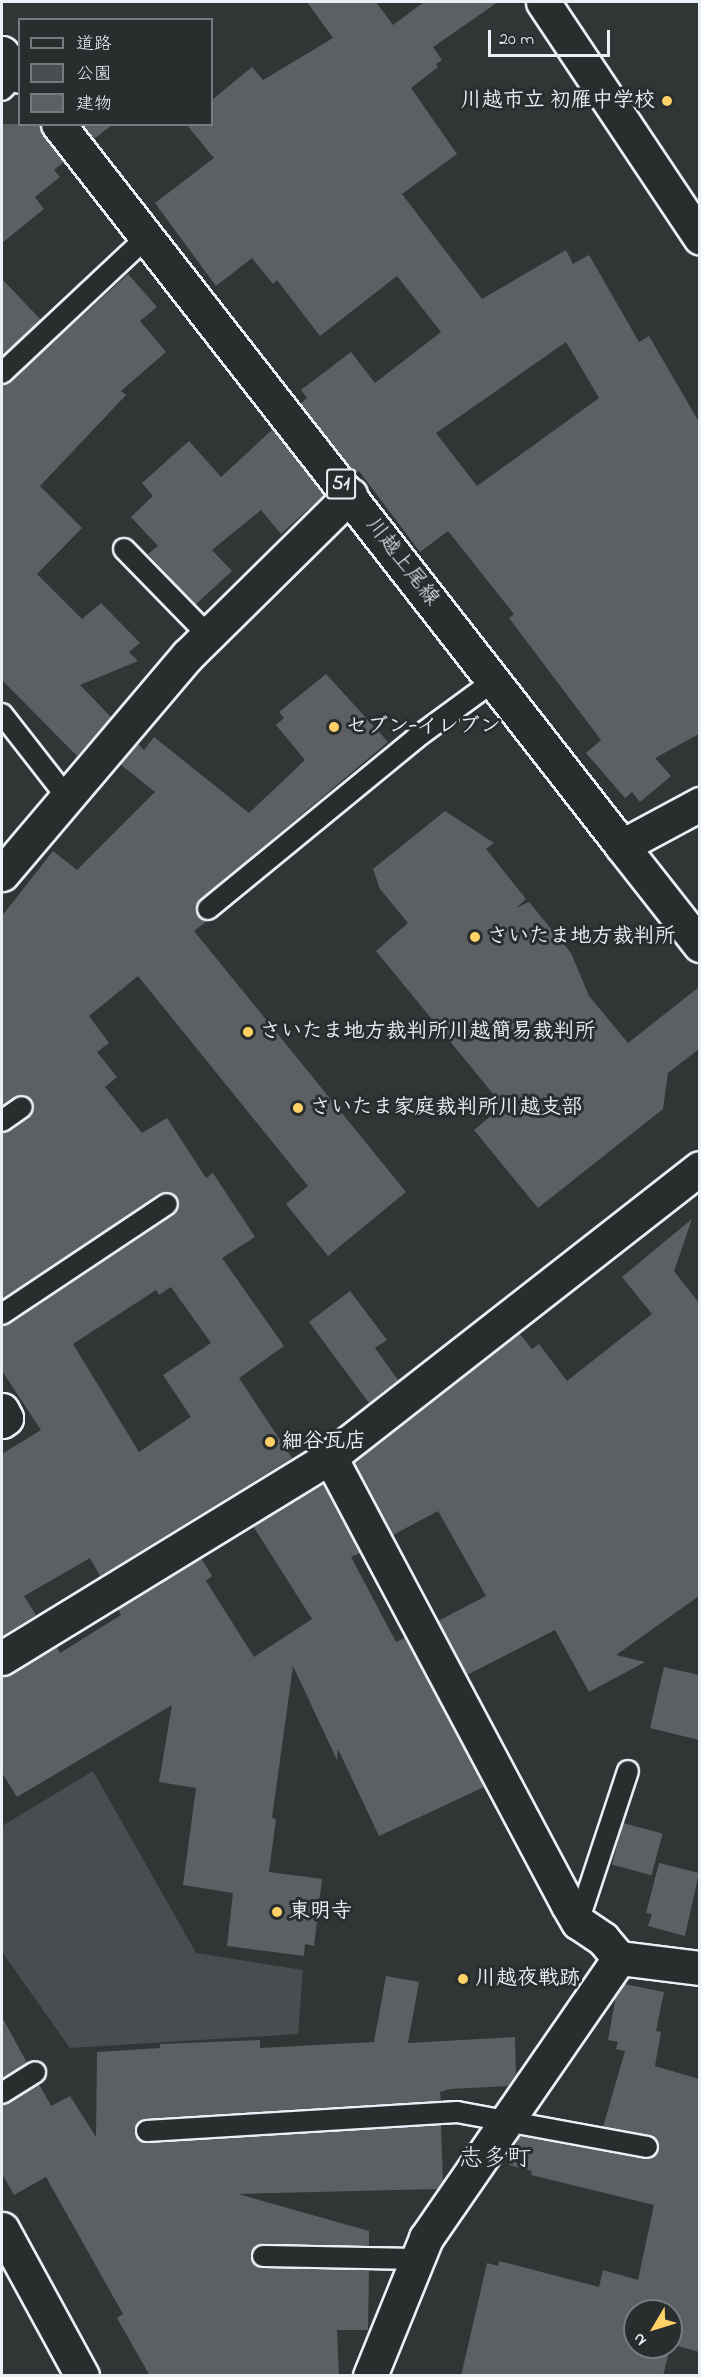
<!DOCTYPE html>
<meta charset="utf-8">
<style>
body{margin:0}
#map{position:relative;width:701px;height:2377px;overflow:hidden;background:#323536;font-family:"Indie Flower","Klee One",sans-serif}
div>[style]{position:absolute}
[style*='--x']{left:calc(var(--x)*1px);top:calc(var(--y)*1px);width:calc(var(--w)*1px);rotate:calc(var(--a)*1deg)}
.green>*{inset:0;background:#494d4f}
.building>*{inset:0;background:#5c6063;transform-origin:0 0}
.roads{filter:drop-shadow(2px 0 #e8f1f8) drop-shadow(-2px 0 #e8f1f8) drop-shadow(0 2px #e8f1f8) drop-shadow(0 -2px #e8f1f8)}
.lane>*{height:20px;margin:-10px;padding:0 10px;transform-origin:10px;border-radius:10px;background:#2a2d2e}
.street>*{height:33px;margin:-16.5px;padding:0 16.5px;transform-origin:16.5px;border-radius:16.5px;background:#2a2d2e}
.secondary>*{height:33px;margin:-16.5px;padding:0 16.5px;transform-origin:16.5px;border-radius:16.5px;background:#2a2d2e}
.primary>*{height:33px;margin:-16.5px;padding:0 16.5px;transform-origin:16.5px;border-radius:16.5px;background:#2a2d2e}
.dots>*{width:16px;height:16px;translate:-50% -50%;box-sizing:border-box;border:3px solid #2a2d2e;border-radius:50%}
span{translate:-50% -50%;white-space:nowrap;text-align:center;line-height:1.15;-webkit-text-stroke:6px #2a2d2e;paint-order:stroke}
.shield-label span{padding:2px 4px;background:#2a2d2e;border:2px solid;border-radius:4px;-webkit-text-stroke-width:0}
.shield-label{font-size:20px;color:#e8f1f8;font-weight:700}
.poi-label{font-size:21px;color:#e8f1f8;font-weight:700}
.right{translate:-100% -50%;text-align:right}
.left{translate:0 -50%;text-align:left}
.street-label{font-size:21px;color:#e8f1f8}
.quarter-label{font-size:24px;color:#e8f1f8}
.frame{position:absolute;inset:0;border:3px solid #e8f1f8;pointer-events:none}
.legend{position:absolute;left:18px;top:18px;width:195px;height:108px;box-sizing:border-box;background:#2a2d2e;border:2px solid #767b7f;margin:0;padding:8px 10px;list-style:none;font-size:18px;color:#e8f1f8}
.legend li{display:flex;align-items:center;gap:12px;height:30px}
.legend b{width:30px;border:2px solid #767b7f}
.north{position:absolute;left:623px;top:2299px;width:60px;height:60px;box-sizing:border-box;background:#2a2d2e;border:2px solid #767b7f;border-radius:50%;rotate:232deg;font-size:16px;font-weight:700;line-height:24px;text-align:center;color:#e8f1f8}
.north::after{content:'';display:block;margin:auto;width:21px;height:27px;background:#ffd166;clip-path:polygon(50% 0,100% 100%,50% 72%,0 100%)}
.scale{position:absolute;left:488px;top:30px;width:122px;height:27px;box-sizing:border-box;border:3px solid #e8f1f8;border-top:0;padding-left:8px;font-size:18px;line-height:21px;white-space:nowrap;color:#e8f1f8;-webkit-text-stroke:4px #2a2d2e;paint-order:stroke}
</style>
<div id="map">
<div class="green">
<div style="clip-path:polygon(93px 1771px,196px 1953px,303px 1970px,298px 2034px,70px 2048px,2px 1952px,2px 1826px)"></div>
</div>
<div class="building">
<div style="clip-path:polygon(evenodd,307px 2px,376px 2px,393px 25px,424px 2px,498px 2px,433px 47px,442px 60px,436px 64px,438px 67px,411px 88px,457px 154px,402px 194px,482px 299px,566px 250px,573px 264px,589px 255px,639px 342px,649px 336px,699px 422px,699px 734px,655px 758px,671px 776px,640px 802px,632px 792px,625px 798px,586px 753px,601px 740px,509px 618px,514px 614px,448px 531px,420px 552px,359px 471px,355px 474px,300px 404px,307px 398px,301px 390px,351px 352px,375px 383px,441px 332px,397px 276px,320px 336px,277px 280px,273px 284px,252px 258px,216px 286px,155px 203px,214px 158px,186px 124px,212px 124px,212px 100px,252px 67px,263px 80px,333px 38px,307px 2px,566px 342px,599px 398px,477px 486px,436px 433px,566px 342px)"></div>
<div style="clip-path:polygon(2px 124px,40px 124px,64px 162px,54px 170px,60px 177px,35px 197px,44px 209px,2px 243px)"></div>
<div style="clip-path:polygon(82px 124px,113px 124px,94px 139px)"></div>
<div style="clip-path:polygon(128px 274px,157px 307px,140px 321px,166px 352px,121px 391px,126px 395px,40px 486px,82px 528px,37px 574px,82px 619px,101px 603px,140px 643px,129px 652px,138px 661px,80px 685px,111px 717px,77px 756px,2px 680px,2px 385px,10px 382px)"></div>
<div style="clip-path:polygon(2px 279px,41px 320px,2px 357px)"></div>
<div style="clip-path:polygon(273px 429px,324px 495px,281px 534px,261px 510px,212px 550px,232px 571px,195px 605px,148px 554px,158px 546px,131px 517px,153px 496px,142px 483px,189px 441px,221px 477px)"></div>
<div style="clip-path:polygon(evenodd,326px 674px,388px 742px,200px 900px,196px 912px,207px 921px,194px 931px,406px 1192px,328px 1256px,286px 1204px,308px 1186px,138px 976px,89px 1016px,109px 1043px,97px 1052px,117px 1077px,105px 1087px,142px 1133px,167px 1118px,206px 1178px,213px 1173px,255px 1237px,222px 1258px,284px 1346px,239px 1378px,292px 1458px,100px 1576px,90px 1558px,24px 1596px,36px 1615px,2px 1636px,2px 1454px,41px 1430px,2px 1371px,2px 1326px,174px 1214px,179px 1204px,173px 1194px,160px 1194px,2px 1300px,2px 1133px,29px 1117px,34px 1107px,31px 1100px,22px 1095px,2px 1107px,2px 916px,53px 851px,77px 870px,155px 792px,120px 764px,137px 743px,144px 750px,154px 737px,249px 813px,305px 760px,276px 725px,284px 718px,279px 712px,326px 674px,171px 1287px,211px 1343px,163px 1375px,191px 1417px,139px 1452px,73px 1344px,156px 1290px,159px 1295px,171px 1287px)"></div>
<div style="clip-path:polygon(445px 811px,494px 843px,486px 849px,526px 899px,516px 908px,529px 902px,571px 953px,589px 996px,628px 1043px,699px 987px,699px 1049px,668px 1073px,663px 1109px,538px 1208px,474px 1130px,503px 1106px,376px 951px,408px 923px,380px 889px,373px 869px)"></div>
<div style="clip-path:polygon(692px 1219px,674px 1271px,699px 1303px,699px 1596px,616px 1655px,645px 1662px,589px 1692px,555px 1630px,467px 1675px,438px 1621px,486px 1596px,438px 1511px,393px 1535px,354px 1462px,519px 1333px,532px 1349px,539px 1344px,567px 1381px,652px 1314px,622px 1277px)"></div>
<div style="clip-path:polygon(350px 1291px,387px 1340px,375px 1348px,398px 1380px,369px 1403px,309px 1322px)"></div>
<div style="clip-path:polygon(323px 1483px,360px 1553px,351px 1557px,396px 1642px,405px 1638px,484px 1787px,379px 1836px,338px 1749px,337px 1760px,293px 1666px,272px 1818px,276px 1819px,269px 1872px,322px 1879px,314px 1946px,305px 1944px,304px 1956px,227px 1946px,233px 1893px,183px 1885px,196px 1788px,159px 1782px,172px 1705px,17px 1797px,2px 1773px,2px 1677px,57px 1647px,60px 1653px,121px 1615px,118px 1609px,201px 1558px,212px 1576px,206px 1581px,254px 1657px,312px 1619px,253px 1526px)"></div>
<div style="clip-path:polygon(664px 1667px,699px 1675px,699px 1740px,650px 1728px)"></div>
<div style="left:623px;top:1823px;width:41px;height:43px;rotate:15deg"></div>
<div style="clip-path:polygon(659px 1863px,699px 1873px,685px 1936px,648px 1926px,652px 1914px,646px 1913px)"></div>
<div style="clip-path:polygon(386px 1976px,419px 1982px,408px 2043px,515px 2037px,516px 2074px,508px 2086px,450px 2089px,440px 2092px,441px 2101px,146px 2119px,140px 2121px,135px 2131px,137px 2138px,148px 2143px,441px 2125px,443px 2181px,437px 2189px,238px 2194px,369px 2231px,369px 2246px,263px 2244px,253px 2249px,251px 2256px,256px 2266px,263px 2268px,369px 2270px,368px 2330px,337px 2330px,339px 2376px,150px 2376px,117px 2318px,123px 2314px,46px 2177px,14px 2195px,2px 2174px,2px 2105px,39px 2084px,51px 2106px,70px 2096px,96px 2137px,97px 2052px,160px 2048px,160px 2044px,260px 2040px,260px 2048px,374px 2042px)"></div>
<div style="clip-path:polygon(624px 1984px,664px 1992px,656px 2031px,661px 2032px,655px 2066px,699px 2079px,699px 2352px,671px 2344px,671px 2311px,635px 2311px,635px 2347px,670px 2347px,663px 2376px,461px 2376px,487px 2263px,498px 2266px,499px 2261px,599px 2287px,603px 2270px,638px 2280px,654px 2205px,531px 2175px,532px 2171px,509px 2165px,519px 2136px,645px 2159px,656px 2154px,658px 2144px,654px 2138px,603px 2127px,625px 2051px,616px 2049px,618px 2042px,608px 2040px,616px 1995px)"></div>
<div style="clip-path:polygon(2px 2017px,27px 2063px,2px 2079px)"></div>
</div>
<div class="roads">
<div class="lane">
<div style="--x:2;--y:90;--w:23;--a:-45"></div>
<div style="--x:2;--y:373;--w:199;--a:-43.2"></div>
<div style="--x:124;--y:549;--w:120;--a:45.7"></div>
<div style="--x:2;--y:714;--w:104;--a:52"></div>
<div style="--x:208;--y:909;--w:269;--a:-39.4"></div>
<div style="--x:416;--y:738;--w:98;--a:-36.3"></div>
<div style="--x:2;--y:1121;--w:24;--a:-35"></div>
<div style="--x:2;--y:1314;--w:198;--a:-33.7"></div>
<div style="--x:578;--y:1922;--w:159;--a:-71.7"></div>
<div style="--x:2;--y:2093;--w:39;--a:-32"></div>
<div style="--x:147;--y:2131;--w:311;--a:-3.5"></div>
<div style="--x:457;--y:2112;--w:193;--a:10.4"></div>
<div style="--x:263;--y:2256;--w:155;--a:1.1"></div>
</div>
<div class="street">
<div style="--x:543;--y:2;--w:283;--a:56.3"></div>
<div style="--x:2;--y:874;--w:287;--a:-49.7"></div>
<div style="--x:188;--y:655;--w:228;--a:-44.6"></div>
<div style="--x:2;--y:1410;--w:9;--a:63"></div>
<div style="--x:6;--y:1418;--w:5;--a:143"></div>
<div style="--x:330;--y:1457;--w:507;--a:62.02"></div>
<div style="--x:568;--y:1905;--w:20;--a:60"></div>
<div style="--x:578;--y:1922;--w:30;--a:34"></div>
<div style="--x:603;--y:1939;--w:25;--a:50"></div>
<div style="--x:2;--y:1658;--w:385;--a:-31.5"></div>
<div style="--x:330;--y:1457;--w:469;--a:-38"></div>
<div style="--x:2;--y:2229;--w:167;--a:61.4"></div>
<div style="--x:370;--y:2376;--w:149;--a:-67.9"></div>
<div style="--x:426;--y:2238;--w:340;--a:-55.4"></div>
<div style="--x:619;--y:1958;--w:82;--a:7"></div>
</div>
<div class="secondary">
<div style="--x:622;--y:846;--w:126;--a:51.8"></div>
</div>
<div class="primary">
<div style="--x:2;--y:53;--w:29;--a:52"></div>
<div style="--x:58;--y:124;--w:916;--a:52"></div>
<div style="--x:622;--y:846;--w:89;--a:-28.3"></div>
</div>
</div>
<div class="dots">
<div style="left:667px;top:101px;background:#ffd166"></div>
<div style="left:334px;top:727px;background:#ffd166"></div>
<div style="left:475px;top:937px;background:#ffd166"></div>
<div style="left:248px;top:1032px;background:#ffd166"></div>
<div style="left:298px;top:1108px;background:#ffd166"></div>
<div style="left:270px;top:1442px;background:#ffd166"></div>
<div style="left:277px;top:1912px;background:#ffd166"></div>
<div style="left:463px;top:1979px;background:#ffd166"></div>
</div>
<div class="shield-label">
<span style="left:341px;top:484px">51</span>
</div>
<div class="poi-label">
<span class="right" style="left:655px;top:101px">川越市立 初雁中学校</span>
<span class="left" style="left:346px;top:727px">セブン-イレブン</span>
<span class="left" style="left:487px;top:937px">さいたま地方裁判所</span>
<span class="left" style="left:260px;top:1032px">さいたま地方裁判所川越簡易裁判所</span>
<span class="left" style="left:310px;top:1108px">さいたま家庭裁判所川越支部</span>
<span class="left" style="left:282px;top:1442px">細谷瓦店</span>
<span class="left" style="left:289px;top:1912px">東明寺</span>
<span class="left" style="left:475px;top:1979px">川越夜戦跡</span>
</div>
<div class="street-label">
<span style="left:402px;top:562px;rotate:52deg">川越上尾線</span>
</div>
<div class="quarter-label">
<span style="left:495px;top:2160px">志多町</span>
</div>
<div class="frame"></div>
<ul class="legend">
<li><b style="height:8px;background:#2a2d2e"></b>道路</li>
<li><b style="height:16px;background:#494d4f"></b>公園</li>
<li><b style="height:16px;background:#5c6063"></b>建物</li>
</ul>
<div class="north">N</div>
<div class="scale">20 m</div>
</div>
